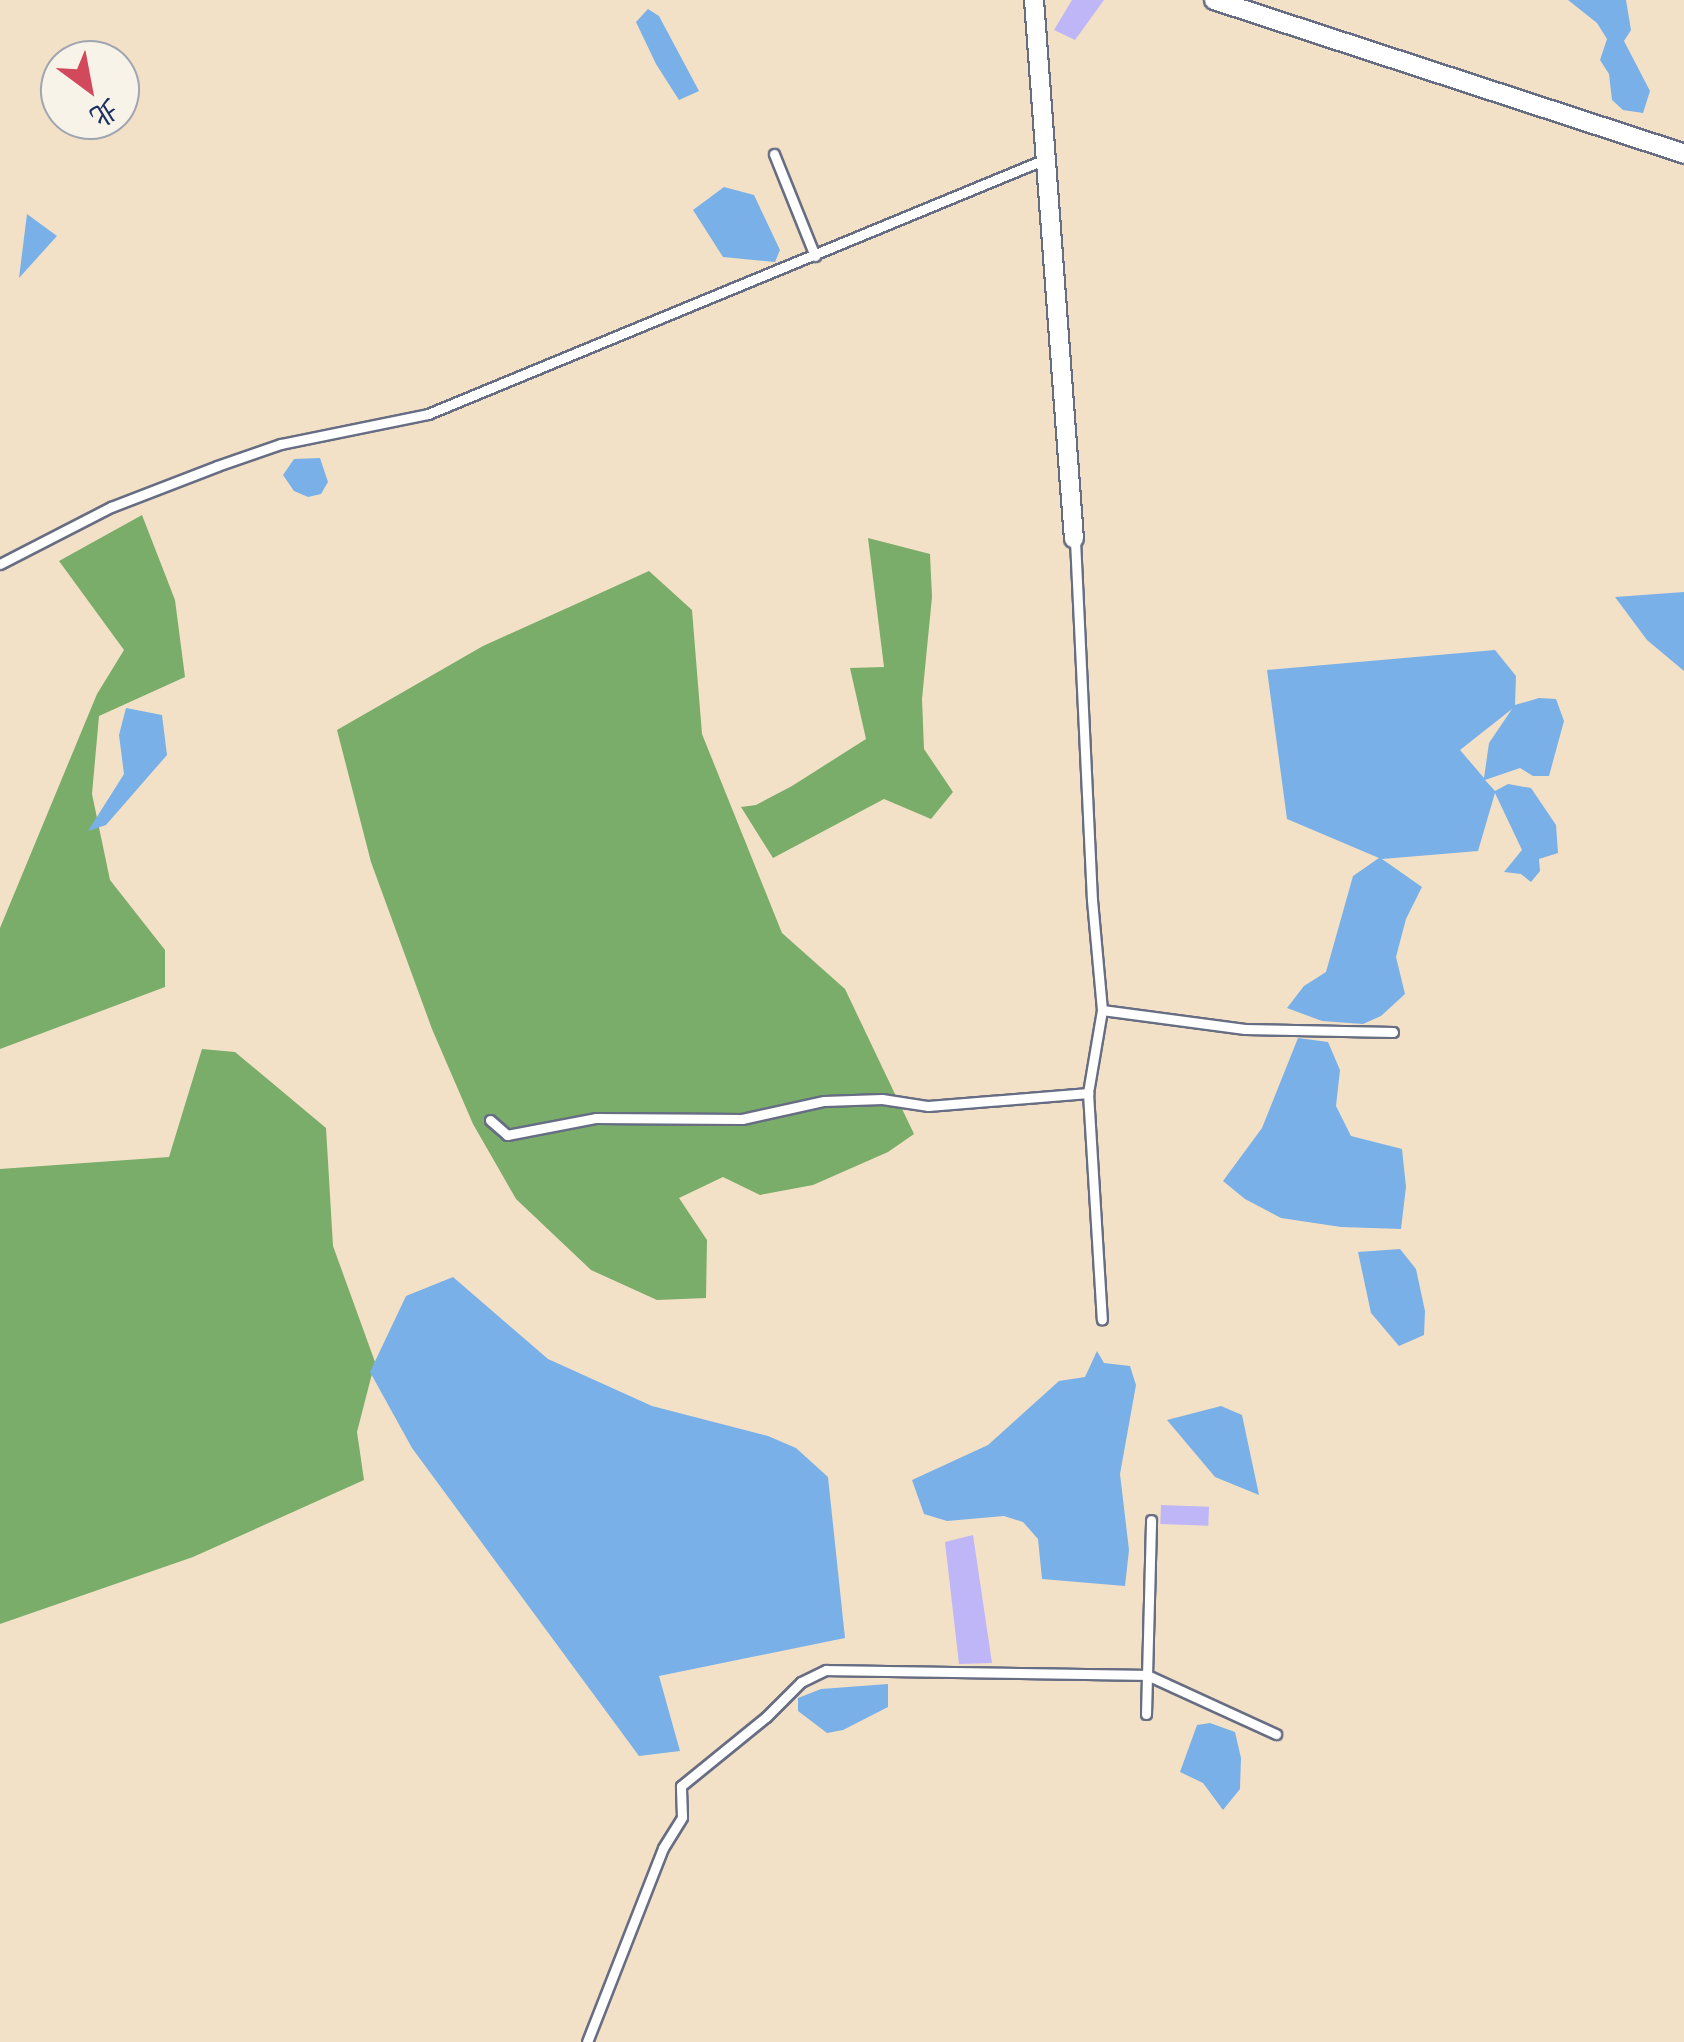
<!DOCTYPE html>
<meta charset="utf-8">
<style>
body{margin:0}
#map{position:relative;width:1684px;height:2042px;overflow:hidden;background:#f3e1c7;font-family:Delius,"LXGW WenKai TC",sans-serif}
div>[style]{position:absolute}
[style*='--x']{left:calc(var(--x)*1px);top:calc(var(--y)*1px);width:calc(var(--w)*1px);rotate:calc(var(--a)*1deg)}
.forest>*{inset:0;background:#79ad69}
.water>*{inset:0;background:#79b0e8}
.building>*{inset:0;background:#beb6f6;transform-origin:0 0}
.roads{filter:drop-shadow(2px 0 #676d83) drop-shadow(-2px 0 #676d83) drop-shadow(0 2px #676d83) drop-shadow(0 -2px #676d83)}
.service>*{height:9px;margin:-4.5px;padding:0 4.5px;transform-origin:4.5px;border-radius:4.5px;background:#fff}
.minor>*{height:18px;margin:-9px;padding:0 9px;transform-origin:9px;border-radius:9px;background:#fff}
span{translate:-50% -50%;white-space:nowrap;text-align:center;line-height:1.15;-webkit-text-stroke:8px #f7f3e8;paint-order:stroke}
.north{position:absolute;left:40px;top:40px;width:100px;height:100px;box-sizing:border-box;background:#f7f3e8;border:2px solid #9fa5b1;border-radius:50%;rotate:148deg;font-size:28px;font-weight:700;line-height:40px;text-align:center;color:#1b2f5e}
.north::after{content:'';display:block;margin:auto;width:35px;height:45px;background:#d1495b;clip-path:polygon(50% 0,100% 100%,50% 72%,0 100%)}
</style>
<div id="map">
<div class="forest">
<div style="clip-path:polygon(142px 515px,175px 600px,185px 677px,99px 716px,92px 794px,110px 880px,165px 950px,165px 987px,0 1049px,0 928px,97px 694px,124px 650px,59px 561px)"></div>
<div style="clip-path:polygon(868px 538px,930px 554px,932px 597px,922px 699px,924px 749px,953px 792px,931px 819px,884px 799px,773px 858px,741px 807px,756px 805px,792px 786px,866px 739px,850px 668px,884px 667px)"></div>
<div style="clip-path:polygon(649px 571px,692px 610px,702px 734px,782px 933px,845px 989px,914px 1134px,888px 1152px,813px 1185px,760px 1195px,723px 1177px,679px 1198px,707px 1240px,706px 1298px,657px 1300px,591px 1270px,516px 1199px,473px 1124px,432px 1029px,371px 862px,337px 730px,483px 646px)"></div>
<div style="clip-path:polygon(202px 1049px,235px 1052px,326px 1128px,333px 1246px,375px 1362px,357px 1432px,364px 1480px,193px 1557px,0 1624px,0 1169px,169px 1157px)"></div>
</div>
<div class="water">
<div style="clip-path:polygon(1568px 0,1626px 0,1631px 30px,1624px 41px,1650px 91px,1643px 113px,1623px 110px,1612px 100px,1609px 74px,1600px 60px,1607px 39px,1597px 23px)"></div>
<div style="clip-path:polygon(648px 9px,659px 16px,699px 91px,679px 100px,656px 64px,636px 22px)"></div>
<div style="clip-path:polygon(724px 187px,754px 195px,780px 250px,775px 262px,723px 257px,693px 210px)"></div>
<div style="clip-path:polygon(27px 214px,57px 236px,19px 278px)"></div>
<div style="clip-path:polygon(320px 458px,328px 482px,321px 494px,308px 497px,294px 491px,283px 475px,294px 459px)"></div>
<div style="clip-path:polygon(1684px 592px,1684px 671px,1647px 640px,1615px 597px)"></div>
<div style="clip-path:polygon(evenodd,1495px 650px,1516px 676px,1515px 705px,1539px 698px,1556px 699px,1564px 721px,1549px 776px,1533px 776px,1520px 768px,1485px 780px,1495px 791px,1508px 784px,1531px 788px,1556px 825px,1558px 853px,1539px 859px,1540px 871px,1531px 882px,1521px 874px,1504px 872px,1522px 850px,1495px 793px,1478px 851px,1382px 859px,1422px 887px,1406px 919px,1396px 957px,1405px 994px,1381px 1016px,1363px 1024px,1322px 1021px,1287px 1008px,1304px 986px,1326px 972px,1353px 876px,1379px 858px,1287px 819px,1267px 670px,1495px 650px,1512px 709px,1489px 743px,1484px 778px,1460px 750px,1512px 709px)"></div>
<div style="clip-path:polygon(126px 708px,162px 715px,167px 755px,106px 825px,88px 831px,124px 774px,119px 735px)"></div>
<div style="clip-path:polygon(1298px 1038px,1328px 1042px,1340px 1070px,1336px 1106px,1351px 1136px,1402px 1149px,1406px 1187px,1401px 1229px,1341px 1227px,1281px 1218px,1245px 1199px,1223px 1181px,1262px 1128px)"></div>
<div style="clip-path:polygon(1400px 1249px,1416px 1269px,1425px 1311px,1424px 1335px,1399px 1346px,1371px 1313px,1358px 1252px)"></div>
<div style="clip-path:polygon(453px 1277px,548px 1359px,652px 1406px,768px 1436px,796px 1448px,828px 1477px,845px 1638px,659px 1676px,680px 1751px,639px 1756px,412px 1448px,370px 1372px,406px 1296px)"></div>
<div style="clip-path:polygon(1097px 1351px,1104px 1363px,1130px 1366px,1136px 1385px,1120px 1474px,1129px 1550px,1125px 1586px,1042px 1579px,1038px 1539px,1023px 1522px,1004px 1516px,947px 1521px,924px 1514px,912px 1480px,988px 1445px,1059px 1381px,1085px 1377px)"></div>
<div style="clip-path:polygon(1221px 1406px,1242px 1415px,1259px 1495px,1215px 1477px,1167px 1420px)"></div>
<div style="clip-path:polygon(888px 1684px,888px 1707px,843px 1730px,827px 1733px,798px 1711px,798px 1698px,821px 1689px)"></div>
<div style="clip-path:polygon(1210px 1723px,1235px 1732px,1241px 1758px,1240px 1789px,1223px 1810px,1203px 1783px,1180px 1772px,1197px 1725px)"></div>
</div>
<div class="building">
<div style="clip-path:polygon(1072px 0,1104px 0,1075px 40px,1054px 30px)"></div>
<div style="left:1161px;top:1505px;width:48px;height:19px;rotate:2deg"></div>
<div style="clip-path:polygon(973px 1535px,992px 1663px,959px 1664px,945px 1542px)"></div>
</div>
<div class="roads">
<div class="service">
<div style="--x:774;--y:154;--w:110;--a:68.1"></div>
<div style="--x:1075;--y:540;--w:360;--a:87.3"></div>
<div style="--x:1092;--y:900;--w:110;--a:84.8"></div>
<div style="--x:1102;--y:1010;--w:84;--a:99.6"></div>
<div style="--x:1088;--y:1093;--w:227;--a:86.5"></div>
<div style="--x:0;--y:564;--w:125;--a:-27.2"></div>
<div style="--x:111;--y:507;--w:114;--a:-21.1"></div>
<div style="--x:217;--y:466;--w:68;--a:-19"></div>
<div style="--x:281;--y:444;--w:150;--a:-11.5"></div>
<div style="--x:428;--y:414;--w:665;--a:-22.44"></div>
<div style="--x:1102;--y:1010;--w:144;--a:7.6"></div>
<div style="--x:1245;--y:1029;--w:148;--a:1.2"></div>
<div style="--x:490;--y:1120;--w:23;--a:41"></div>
<div style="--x:507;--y:1135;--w:91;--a:-10.8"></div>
<div style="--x:596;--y:1118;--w:146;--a:0.4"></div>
<div style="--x:742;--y:1119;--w:84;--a:-12.4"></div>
<div style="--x:824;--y:1101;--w:58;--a:-2"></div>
<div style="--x:882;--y:1099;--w:47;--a:8.7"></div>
<div style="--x:928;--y:1106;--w:161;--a:-4.6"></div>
<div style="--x:1146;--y:1714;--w:194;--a:-88.5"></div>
<div style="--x:587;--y:2042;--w:208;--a:-68.6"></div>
<div style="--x:663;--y:1848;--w:36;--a:-58"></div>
<div style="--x:682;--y:1817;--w:31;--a:-92"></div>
<div style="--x:681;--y:1786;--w:109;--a:-39.1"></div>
<div style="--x:766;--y:1717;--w:49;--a:-45"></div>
<div style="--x:801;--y:1682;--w:28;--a:-26"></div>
<div style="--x:826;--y:1670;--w:321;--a:0.9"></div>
<div style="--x:1147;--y:1675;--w:142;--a:24.6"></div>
</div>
<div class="minor">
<div style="--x:1034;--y:0;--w:540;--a:85.76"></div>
<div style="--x:1214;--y:0;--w:495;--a:18.1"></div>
</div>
</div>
<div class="north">北</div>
</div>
